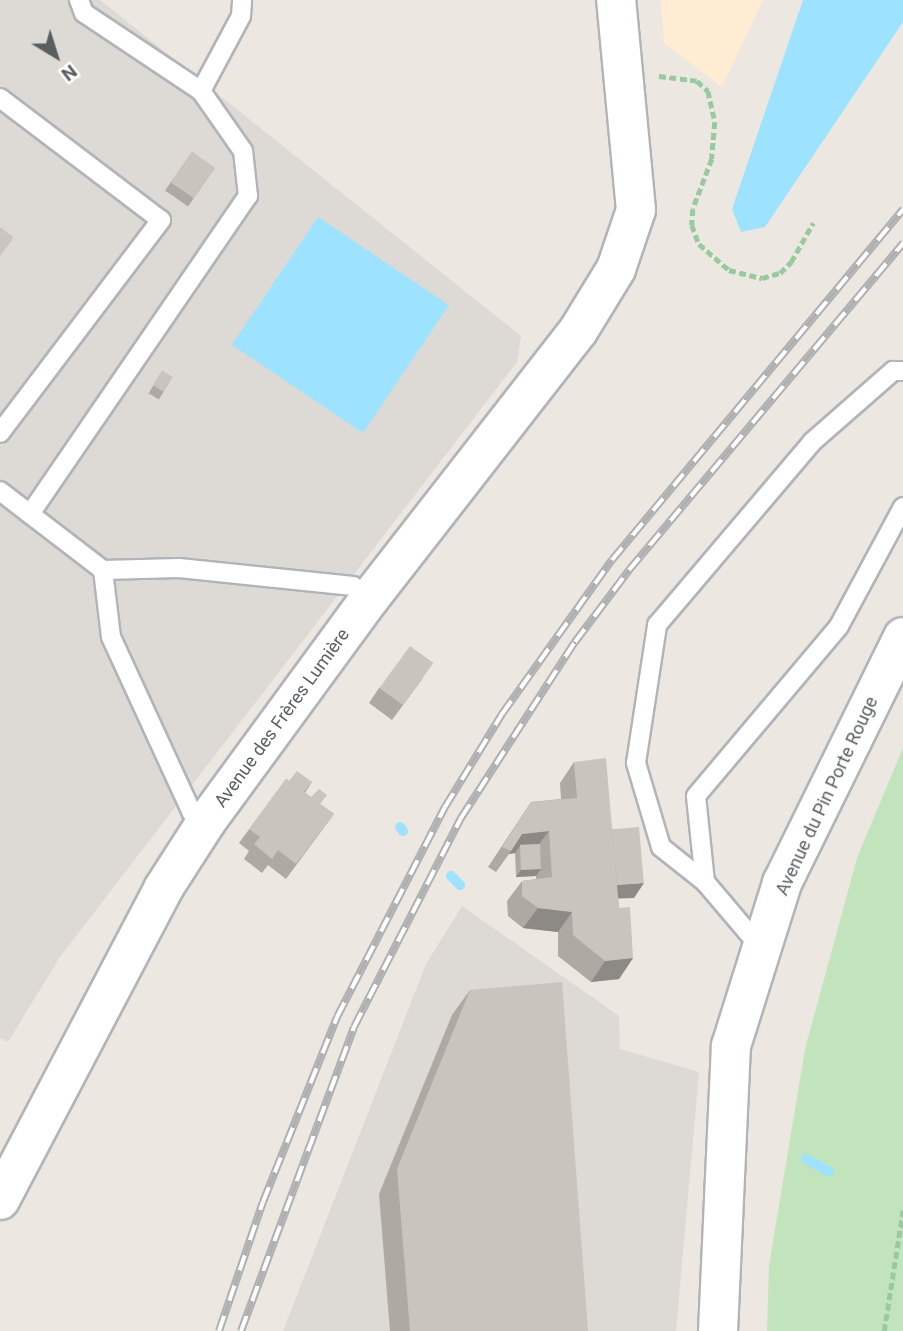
<!DOCTYPE html>
<meta charset="utf-8">
<style>
body{margin:0}
#map{position:relative;width:903px;height:1331px;overflow:hidden;background:#ece7e0;font-family:Roboto,sans-serif}
div>[style]{position:absolute}
[style*='--x']{left:calc(var(--x)*1px);top:calc(var(--y)*1px);width:calc(var(--w)*1px);rotate:calc(var(--a)*1deg)}
.commercial>*{inset:0;background:#feedd3}
.industrial>*{inset:0;background:#ddd9d4}
.green>*{inset:0;background:#c2e4bc}
.water>*{inset:0;background:#9de3ff;transform-origin:0 0}
.stream>*{height:10px;margin:-5px;padding:0 5px;transform-origin:5px;border-radius:5px;background:#9de3ff}
.path>*{height:4.5px;margin-top:-2.25px;transform-origin:0;background:repeating-linear-gradient(90deg,#98ca9e 0 7px,transparent 0 10.5px)}
.roads{filter:drop-shadow(2px 0 #b1b4b8) drop-shadow(-2px 0 #b1b4b8) drop-shadow(0 2px #b1b4b8) drop-shadow(0 -2px #b1b4b8)}
.lane>*{height:18px;margin:-9px;padding:0 9px;transform-origin:9px;border-radius:9px;background:#fff}
.secondary>*{height:38px;margin:-19px;padding:0 19px;transform-origin:19px;border-radius:19px;background:#fff}
.rail>*{height:8px;margin-top:-4px;transform-origin:0;background:repeating-linear-gradient(90deg,#fff 0 16px,#afb0b1 0 32px);box-sizing:border-box;border-block:2px solid #afb0b1}
.wall>*{inset:0;background:#aea9a3;transform-origin:0 0}
.shaded-wall>*{inset:0;background:#8d8985}
.building>*{inset:0;background:#cac4be;transform-origin:0 0}
span{translate:-50% -50%;white-space:nowrap;text-align:center;line-height:1.15;-webkit-text-stroke:6px #fff;paint-order:stroke}
.street-label{font-size:18px;color:#595e61}
.north{position:absolute;left:21px;top:21px;width:70px;height:70px;-webkit-text-stroke:5px #fff;paint-order:stroke;rotate:142deg;font-size:19px;font-weight:700;line-height:28px;text-align:center;color:#595e61}
.north::after{content:'';display:block;margin:auto;width:24px;height:32px;background:#595e61;clip-path:polygon(50% 0,100% 100%,50% 72%,0 100%)}
</style>
<div id="map">
<div class="commercial">
<div style="clip-path:polygon(661px 0,763px 0,722px 87px,664px 43px)"></div>
</div>
<div class="industrial">
<div style="clip-path:polygon(0 0,100px 0,521px 336px,517px 362px,60px 957px,8px 1042px,0 1038px)"></div>
<div style="clip-path:polygon(462px 906px,619px 1016px,620px 1049px,699px 1072px,676px 1331px,283px 1331px,426px 964px)"></div>
</div>
<div class="green">
<div style="clip-path:polygon(903px 748px,903px 1331px,767px 1331px,769px 1265px,805px 1049px,857px 858px)"></div>
</div>
<div class="water">
<div style="clip-path:polygon(803px 0,903px 0,903px 22px,765px 227px,741px 232px,732px 209px)"></div>
<div style="left:318px;top:217px;width:158px;height:154px;rotate:34deg"></div>
</div>
<div class="stream">
<div style="--x:400;--y:827;--w:5;--a:53"></div>
<div style="--x:451;--y:876;--w:13;--a:45"></div>
<div style="--x:806;--y:1159;--w:26;--a:29"></div>
</div>
<div class="path">
<div style="--x:659;--y:76;--w:38;--a:7"></div>
<div style="--x:697;--y:81;--w:15;--a:42"></div>
<div style="--x:708;--y:91;--w:32;--a:77"></div>
<div style="--x:715;--y:122;--w:37;--a:95"></div>
<div style="--x:712;--y:159;--w:53;--a:110.8"></div>
<div style="--x:693;--y:209;--w:16;--a:94"></div>
<div style="--x:692;--y:225;--w:20;--a:70"></div>
<div style="--x:699;--y:244;--w:40;--a:41"></div>
<div style="--x:729;--y:270;--w:34;--a:14"></div>
<div style="--x:762;--y:278;--w:19;--a:-16"></div>
<div style="--x:780;--y:273;--w:16;--a:-45"></div>
<div style="--x:791;--y:262;--w:45;--a:-60.6"></div>
<div style="--x:884;--y:1331;--w:122;--a:-81.1"></div>
</div>
<div class="roads">
<div class="lane">
<div style="--x:201;--y:91;--w:85;--a:-61.9"></div>
<div style="--x:241;--y:16;--w:16;--a:-86"></div>
<div style="--x:0;--y:98;--w:202;--a:37.2"></div>
<div style="--x:161;--y:220;--w:267;--a:127.1"></div>
<div style="--x:0;--y:491;--w:130;--a:37.5"></div>
<div style="--x:30;--y:514;--w:386;--a:-55.6"></div>
<div style="--x:248;--y:196;--w:45;--a:-96.3"></div>
<div style="--x:243;--y:151;--w:73;--a:-125"></div>
<div style="--x:201;--y:91;--w:141;--a:-146.3"></div>
<div style="--x:84;--y:13;--w:14;--a:-111"></div>
<div style="--x:206;--y:822;--w:17;--a:-147"></div>
<div style="--x:192;--y:813;--w:194;--a:-114.7"></div>
<div style="--x:111;--y:637;--w:67;--a:-96.8"></div>
<div style="--x:103;--y:570;--w:76;--a:-1.5"></div>
<div style="--x:179;--y:568;--w:175;--a:5.9"></div>
<div style="--x:353;--y:586;--w:21;--a:35"></div>
<div style="--x:705;--y:882;--w:86;--a:-96"></div>
<div style="--x:696;--y:796;--w:222;--a:-49.9"></div>
<div style="--x:839;--y:626;--w:135;--a:-61.7"></div>
<div style="--x:761;--y:948;--w:87;--a:-130.3"></div>
<div style="--x:705;--y:882;--w:56;--a:-141.5"></div>
<div style="--x:661;--y:847;--w:88;--a:-106.6"></div>
<div style="--x:636;--y:763;--w:140;--a:-81.3"></div>
<div style="--x:657;--y:625;--w:240;--a:-49.7"></div>
<div style="--x:812;--y:442;--w:108;--a:-41.2"></div>
<div style="--x:893;--y:371;--w:10;--a:0"></div>
</div>
<div class="secondary">
<div style="--x:0;--y:1200;--w:351;--a:-62.3"></div>
<div style="--x:163;--y:889;--w:80;--a:-57.3"></div>
<div style="--x:206;--y:822;--w:278;--a:-53.8"></div>
<div style="--x:370;--y:598;--w:338;--a:-52.1"></div>
<div style="--x:578;--y:331;--w:73;--a:-58.5"></div>
<div style="--x:616;--y:269;--w:62;--a:-71.3"></div>
<div style="--x:636;--y:210;--w:211;--a:-95.4"></div>
<div style="--x:718;--y:1331;--w:285;--a:-87.4"></div>
<div style="--x:731;--y:1046;--w:171;--a:-72.6"></div>
<div style="--x:782;--y:883;--w:274;--a:-63.8"></div>
</div>
</div>
<div class="rail">
<div style="--x:219;--y:1331;--w:136;--a:-71.2"></div>
<div style="--x:263;--y:1202;--w:199;--a:-68.2"></div>
<div style="--x:337;--y:1017;--w:236;--a:-62.8"></div>
<div style="--x:445;--y:807;--w:109;--a:-58.5"></div>
<div style="--x:502;--y:714;--w:189;--a:-54.5"></div>
<div style="--x:612;--y:560;--w:456;--a:-50.3"></div>
<div style="--x:241;--y:1331;--w:324;--a:-69.6"></div>
<div style="--x:354;--y:1027;--w:235;--a:-62.9"></div>
<div style="--x:461;--y:818;--w:210;--a:-57.1"></div>
<div style="--x:575;--y:642;--w:90;--a:-53.1"></div>
<div style="--x:629;--y:570;--w:427;--a:-50"></div>
</div>
<div class="wall">
<div style="left:192px;top:152px;width:28px;height:47px;rotate:35deg"></div>
<div style="left:162px;top:371px;width:12px;height:26px;rotate:31deg"></div>
<div style="clip-path:polygon(423px 678px,392px 720px,369px 703px,379px 688px)"></div>
<div style="clip-path:polygon(574px 762px,612px 829px,634px 898px,618px 898px,619px 908px,633px 958px,619px 979px,591px 982px,558px 956px,558px 932px,523px 928px,508px 916px,507px 901px,522px 881px,536px 879px,536px 876px,516px 877px,515px 853px,509px 854px,496px 872px,488px 867px,531px 802px,561px 799px,560px 783px)"></div>
<div style="clip-path:polygon(286px 779px,289px 781px,312px 782px,305px 793px,334px 814px,286px 879px,268px 865px,262px 873px,244px 859px,249px 851px,239px 843px)"></div>
<div style="clip-path:polygon(470px 990px,588px 1331px,390px 1331px,379px 1194px,452px 1015px)"></div>
</div>
<div class="shaded-wall">
<div style="clip-path:polygon(549px 831px,534px 851px,520px 846px,515px 853px,509px 854px,522px 834px)"></div>
<div style="clip-path:polygon(541px 869px,536px 876px,516px 877px,521px 870px)"></div>
<div style="clip-path:polygon(644px 883px,634px 898px,602px 899px,612px 885px)"></div>
<div style="clip-path:polygon(538px 908px,572px 912px,558px 932px,523px 928px)"></div>
<div style="clip-path:polygon(633px 958px,619px 979px,591px 982px,605px 961px)"></div>
</div>
<div class="building">
<div style="left:192px;top:152px;width:28px;height:37px;rotate:35deg"></div>
<div style="clip-path:polygon(0 227px,13px 237px,12px 240px,0 232px)"></div>
<div style="clip-path:polygon(0 232px,12px 240px,0 256px)"></div>
<div style="left:162px;top:371px;width:12px;height:17px;rotate:31deg"></div>
<div style="left:410px;top:646px;width:29px;height:52px;rotate:36deg"></div>
<div style="clip-path:polygon(606px 758px,619px 908px,630px 907px,633px 958px,605px 961px,573px 935px,572px 912px,538px 908px,522px 896px,522px 881px,552px 877px,549px 831px,522px 834px,511px 851px,502px 847px,531px 802px,577px 798px,574px 762px)"></div>
<div style="clip-path:polygon(297px 771px,312px 782px,304px 792px,311px 797px,319px 789px,327px 795px,320px 804px,334px 814px,296px 864px,278px 850px,272px 859px,254px 844px,260px 837px,249px 829px,286px 779px,289px 781px)"></div>
<div style="left:639px;top:827px;width:56px;height:27px;rotate:85deg"></div>
<div style="left:540px;top:844px;width:25px;height:20px;rotate:88deg"></div>
<div style="clip-path:polygon(562px 982px,588px 1331px,410px 1331px,397px 1169px,470px 990px)"></div>
</div>
<div class="street-label">
<span style="left:282px;top:718px;rotate:-54deg">Avenue des Frères Lumière</span>
<span style="left:827px;top:796px;rotate:-65deg">Avenue du Pin Porte Rouge</span>
</div>
<div class="north">N</div>
</div>
